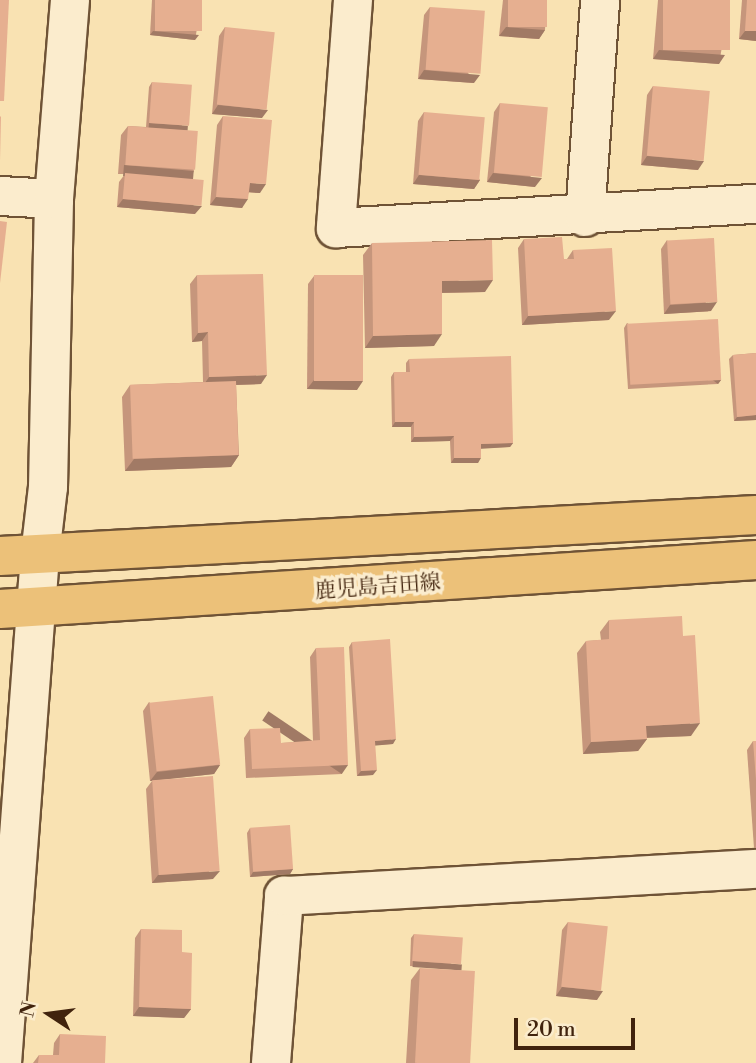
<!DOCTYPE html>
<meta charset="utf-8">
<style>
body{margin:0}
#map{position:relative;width:756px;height:1063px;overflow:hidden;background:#f9e2b2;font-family:"Libre Bodoni","Noto Serif JP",serif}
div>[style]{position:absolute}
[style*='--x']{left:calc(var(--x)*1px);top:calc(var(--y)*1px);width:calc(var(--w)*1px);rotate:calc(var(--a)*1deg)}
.roads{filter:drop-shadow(2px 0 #6f5336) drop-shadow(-2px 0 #6f5336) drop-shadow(0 2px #6f5336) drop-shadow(0 -2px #6f5336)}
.street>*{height:38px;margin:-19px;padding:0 19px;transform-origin:19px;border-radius:19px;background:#fbeccd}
.secondary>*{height:38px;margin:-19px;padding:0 19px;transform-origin:19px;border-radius:19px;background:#fbeccd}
.primary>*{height:38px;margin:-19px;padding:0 19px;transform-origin:19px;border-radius:19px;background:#ecc179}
.wall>*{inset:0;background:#c6967c}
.shaded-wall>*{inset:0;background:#a17a65;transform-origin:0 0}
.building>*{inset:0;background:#e6af90;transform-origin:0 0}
span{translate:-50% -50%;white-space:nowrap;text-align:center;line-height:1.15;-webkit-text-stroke:7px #fbeccd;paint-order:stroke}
.street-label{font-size:21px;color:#41230d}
.north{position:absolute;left:14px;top:979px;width:70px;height:70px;-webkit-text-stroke:5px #fbeccd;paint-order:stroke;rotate:283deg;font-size:19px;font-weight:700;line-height:28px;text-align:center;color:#41230d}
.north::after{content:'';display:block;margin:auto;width:24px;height:32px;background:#41230d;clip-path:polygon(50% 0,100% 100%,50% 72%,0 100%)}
.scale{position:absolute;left:514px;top:1018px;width:121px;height:32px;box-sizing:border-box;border:4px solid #41230d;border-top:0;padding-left:9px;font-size:21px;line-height:24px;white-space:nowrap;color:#41230d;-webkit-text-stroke:5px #fbeccd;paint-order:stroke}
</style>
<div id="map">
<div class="roads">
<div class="street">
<div style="--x:353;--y:0;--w:229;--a:94.3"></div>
<div style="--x:336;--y:228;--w:421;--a:-3.3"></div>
<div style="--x:0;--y:196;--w:54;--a:3.2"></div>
<div style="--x:585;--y:217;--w:218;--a:-86"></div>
<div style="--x:2;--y:1063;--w:509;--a:-85.72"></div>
<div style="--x:271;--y:1063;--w:168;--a:-85.5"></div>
<div style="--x:284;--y:896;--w:473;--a:-3.3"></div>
</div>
<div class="secondary">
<div style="--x:40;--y:555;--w:68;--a:-83.3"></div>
<div style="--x:48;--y:487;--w:288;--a:-88.8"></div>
<div style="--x:54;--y:199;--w:200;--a:-85.4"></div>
</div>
<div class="primary">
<div style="--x:0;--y:556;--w:757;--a:-3.1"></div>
<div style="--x:0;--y:609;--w:758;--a:-3.71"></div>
</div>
</div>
<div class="wall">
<div style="clip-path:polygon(152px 0,202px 0,195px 40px,150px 35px)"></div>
<div style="clip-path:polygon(503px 0,547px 0,545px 30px,539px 39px,499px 36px)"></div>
<div style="clip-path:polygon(658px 0,730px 0,719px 64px,653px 59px)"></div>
<div style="clip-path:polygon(742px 0,756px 0,756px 41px,739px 39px)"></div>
<div style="clip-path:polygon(430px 7px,474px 83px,418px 79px,424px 15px)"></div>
<div style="clip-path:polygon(225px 27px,262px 118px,212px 114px,219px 36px)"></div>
<div style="clip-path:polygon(152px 82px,185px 130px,194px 171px,189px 179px,195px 214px,117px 207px,119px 182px,125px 174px,118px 174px,121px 135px,128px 126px,146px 127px,149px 87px)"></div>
<div style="clip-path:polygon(653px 86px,698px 170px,641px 165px,647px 95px)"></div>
<div style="clip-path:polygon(500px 103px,535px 187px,487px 182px,494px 112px)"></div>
<div style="clip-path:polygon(424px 112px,480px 180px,474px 189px,413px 184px,418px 121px)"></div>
<div style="clip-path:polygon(223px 116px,260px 193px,249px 192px,242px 208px,210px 205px,217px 125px)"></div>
<div style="clip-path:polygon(524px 239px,564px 259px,567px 259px,573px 250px,609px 320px,522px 325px,518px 248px)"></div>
<div style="clip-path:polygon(667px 240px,711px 311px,664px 314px,661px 249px)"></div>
<div style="clip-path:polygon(372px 243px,485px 292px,442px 293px,434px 346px,365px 348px,363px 255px)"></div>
<div style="clip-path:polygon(197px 275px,261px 384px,236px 385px,239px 455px,231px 467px,125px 471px,122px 397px,130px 385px,203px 382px,202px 341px,192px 342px,190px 284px)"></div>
<div style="clip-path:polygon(314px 276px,357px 390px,307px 389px,308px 284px)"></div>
<div style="clip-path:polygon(627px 323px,721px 380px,718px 384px,628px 389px,624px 328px)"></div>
<div style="clip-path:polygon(756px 353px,756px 420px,734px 421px,729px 359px,733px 355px)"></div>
<div style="clip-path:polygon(409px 359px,513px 443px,510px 447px,481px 448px,478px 463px,451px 463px,450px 441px,411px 442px,411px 427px,392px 427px,391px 377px,394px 372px,406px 372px,406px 363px)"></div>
<div style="clip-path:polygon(609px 620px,683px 636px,691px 736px,647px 738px,647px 739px,638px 751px,583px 754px,577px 653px,586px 641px,601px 640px,600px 632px)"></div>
<div style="clip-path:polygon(352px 642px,393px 744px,375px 745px,373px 775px,357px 776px,349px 647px)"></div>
<div style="clip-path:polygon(316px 648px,342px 774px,246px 778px,244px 738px,250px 729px,281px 743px,313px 741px,310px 657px)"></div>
<div style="clip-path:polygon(149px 702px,220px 765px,214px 774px,160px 780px,213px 879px,152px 883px,146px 789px,152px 781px,150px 781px,143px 711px)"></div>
<div style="clip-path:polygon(753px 741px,756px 741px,756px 848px,754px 848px,747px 750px)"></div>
<div style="clip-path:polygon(250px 828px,293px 869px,290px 874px,250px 877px,247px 833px)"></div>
<div style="clip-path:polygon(568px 922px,597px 1000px,556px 996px,562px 930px)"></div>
<div style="clip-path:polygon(141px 929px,182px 952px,191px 1009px,184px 1018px,133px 1016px,135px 938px)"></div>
<div style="clip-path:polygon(414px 934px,458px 969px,410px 966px,411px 938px)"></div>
<div style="clip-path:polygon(420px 968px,470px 1063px,406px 1063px,411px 980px)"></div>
<div style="clip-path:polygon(60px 1034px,105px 1063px,33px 1063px,39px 1055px,53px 1055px,54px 1043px)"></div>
</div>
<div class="shaded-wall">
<div style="clip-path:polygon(506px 27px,545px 30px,539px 39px,499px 36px)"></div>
<div style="clip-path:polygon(153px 31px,199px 35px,195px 40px,150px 35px)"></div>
<div style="clip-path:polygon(745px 31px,756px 31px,756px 41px,739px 39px)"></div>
<div style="clip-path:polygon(659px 50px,725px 55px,719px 64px,653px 59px)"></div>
<div style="clip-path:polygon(424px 70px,480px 75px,474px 83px,418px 79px)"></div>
<div style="clip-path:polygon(218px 105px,268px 110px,262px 118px,212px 114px)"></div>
<div style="left:149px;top:123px;width:39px;height:5px;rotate:4deg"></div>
<div style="clip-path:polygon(647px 156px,704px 161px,698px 170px,641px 165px)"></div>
<div style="left:124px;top:165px;width:70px;height:11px;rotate:5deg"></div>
<div style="clip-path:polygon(493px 173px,542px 178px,535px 187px,487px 182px)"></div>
<div style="clip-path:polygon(419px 175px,480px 180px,474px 189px,413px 184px)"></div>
<div style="clip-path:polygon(250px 183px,266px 184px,260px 193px,244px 192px)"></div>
<div style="clip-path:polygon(216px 197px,248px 199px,242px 208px,210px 205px)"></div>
<div style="clip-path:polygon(123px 199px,202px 206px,195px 214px,117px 207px)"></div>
<div style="clip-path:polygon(493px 280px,485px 292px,433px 293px,442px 281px)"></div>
<div style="clip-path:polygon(717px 302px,711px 311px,664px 314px,670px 305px)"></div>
<div style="clip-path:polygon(616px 311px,609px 320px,522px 325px,528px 316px)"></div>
<div style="clip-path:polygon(208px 332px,202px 341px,192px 342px,198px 333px)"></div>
<div style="clip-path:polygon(442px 334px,434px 346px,365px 348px,373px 336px)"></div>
<div style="clip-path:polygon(267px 375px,261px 384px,203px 386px,209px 377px)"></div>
<div style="clip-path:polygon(314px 380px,363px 381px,357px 390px,307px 389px)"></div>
<div style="left:721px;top:380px;width:5px;height:90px;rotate:127deg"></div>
<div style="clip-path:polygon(756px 415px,756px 420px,734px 421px,737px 417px)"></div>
<div style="clip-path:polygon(395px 422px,414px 422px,411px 427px,392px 427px)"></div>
<div style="clip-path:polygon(454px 436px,450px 441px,411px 442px,414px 437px)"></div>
<div style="clip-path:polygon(513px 443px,510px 447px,478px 449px,481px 444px)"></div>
<div style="clip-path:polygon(239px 455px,231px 467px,125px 471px,134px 459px)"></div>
<div style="clip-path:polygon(454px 458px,481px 458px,478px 463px,451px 463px)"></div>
<div style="clip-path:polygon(700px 723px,691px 736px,637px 738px,646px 726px)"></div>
<div style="clip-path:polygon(396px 739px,393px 744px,371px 746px,375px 741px)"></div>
<div style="clip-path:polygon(647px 739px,638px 751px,583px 754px,591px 742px)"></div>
<div style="clip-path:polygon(220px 765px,214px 774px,150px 781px,157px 772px)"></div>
<div style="left:348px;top:765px;width:11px;height:96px;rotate:124deg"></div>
<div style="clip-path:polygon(377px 770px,373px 775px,357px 776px,361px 771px)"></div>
<div style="clip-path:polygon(293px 869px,290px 874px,250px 877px,253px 872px)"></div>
<div style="clip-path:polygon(220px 871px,213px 879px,152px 883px,158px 875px)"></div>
<div style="left:413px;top:961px;width:49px;height:6px;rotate:4deg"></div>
<div style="clip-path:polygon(562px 987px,603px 991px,597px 1000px,556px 996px)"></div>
<div style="clip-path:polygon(139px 1007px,191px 1009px,184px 1018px,133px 1016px)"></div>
</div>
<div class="building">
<div style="clip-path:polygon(0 0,9px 0,4px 101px,0 101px)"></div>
<div style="left:155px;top:0;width:47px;height:31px"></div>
<div style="left:508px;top:0;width:39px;height:27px"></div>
<div style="left:663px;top:0;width:67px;height:50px"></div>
<div style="clip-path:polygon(747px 0,756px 0,756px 31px,745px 31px)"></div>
<div style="left:430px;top:7px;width:55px;height:63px;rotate:4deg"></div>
<div style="left:225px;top:27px;width:50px;height:78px;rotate:6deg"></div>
<div style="left:152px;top:82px;width:40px;height:41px;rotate:4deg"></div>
<div style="left:653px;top:86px;width:57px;height:70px;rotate:5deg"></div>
<div style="left:500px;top:103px;width:48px;height:70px;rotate:5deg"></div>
<div style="left:424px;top:112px;width:61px;height:63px;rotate:5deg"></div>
<div style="clip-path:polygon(0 116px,1px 117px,0 161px)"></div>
<div style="clip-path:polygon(223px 116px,272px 120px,266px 184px,250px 183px,248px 199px,216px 197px)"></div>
<div style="left:128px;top:126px;width:70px;height:39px;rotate:4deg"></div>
<div style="left:125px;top:173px;width:79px;height:26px;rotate:5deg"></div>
<div style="clip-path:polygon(0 221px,7px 222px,0 283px)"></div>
<div style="clip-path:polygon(562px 237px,564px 259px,574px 259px,573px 250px,612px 248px,616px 311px,528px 316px,524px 239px)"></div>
<div style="left:714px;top:238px;width:64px;height:47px;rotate:87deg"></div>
<div style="clip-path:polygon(492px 240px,493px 280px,442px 281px,442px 334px,373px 336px,372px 243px)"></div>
<div style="clip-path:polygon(263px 274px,267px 375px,209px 377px,208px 332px,198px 333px,197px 275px)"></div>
<div style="left:363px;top:275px;width:106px;height:49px;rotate:90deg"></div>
<div style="left:718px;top:319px;width:61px;height:91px;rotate:87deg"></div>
<div style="clip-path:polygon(756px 353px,756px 415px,737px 417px,733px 355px)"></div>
<div style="clip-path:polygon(511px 356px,513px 443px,481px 444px,481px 458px,454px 458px,454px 436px,414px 437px,414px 422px,395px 422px,394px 372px,410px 372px,409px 359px)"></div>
<div style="left:236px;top:381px;width:74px;height:106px;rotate:88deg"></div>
<div style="clip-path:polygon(682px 616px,683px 636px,695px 635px,700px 723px,646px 726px,647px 739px,591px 742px,586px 641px,609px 639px,609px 620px)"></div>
<div style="clip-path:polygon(390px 639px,396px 739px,375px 741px,377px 770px,361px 771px,352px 642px)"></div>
<div style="clip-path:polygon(344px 647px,348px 765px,252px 769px,250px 729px,280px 728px,281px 743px,320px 740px,316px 648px)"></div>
<div style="left:213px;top:696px;width:69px;height:64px;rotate:84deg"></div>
<div style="clip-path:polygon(753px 741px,756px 741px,756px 780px)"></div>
<div style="left:213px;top:776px;width:95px;height:61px;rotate:86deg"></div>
<div style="left:290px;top:825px;width:44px;height:40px;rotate:86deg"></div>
<div style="left:568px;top:922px;width:40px;height:65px;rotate:6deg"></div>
<div style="clip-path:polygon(141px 929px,182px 930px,182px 952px,192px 953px,191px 1009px,139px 1007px)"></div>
<div style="left:414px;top:934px;width:49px;height:27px;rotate:4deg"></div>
<div style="left:420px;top:968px;width:55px;height:95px;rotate:3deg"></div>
<div style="clip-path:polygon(60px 1034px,106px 1036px,105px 1063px,38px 1063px,39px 1055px,59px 1055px)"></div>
</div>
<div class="street-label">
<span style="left:378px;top:587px;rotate:-4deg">鹿児島吉田線</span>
</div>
<div class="north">N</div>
<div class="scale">20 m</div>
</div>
